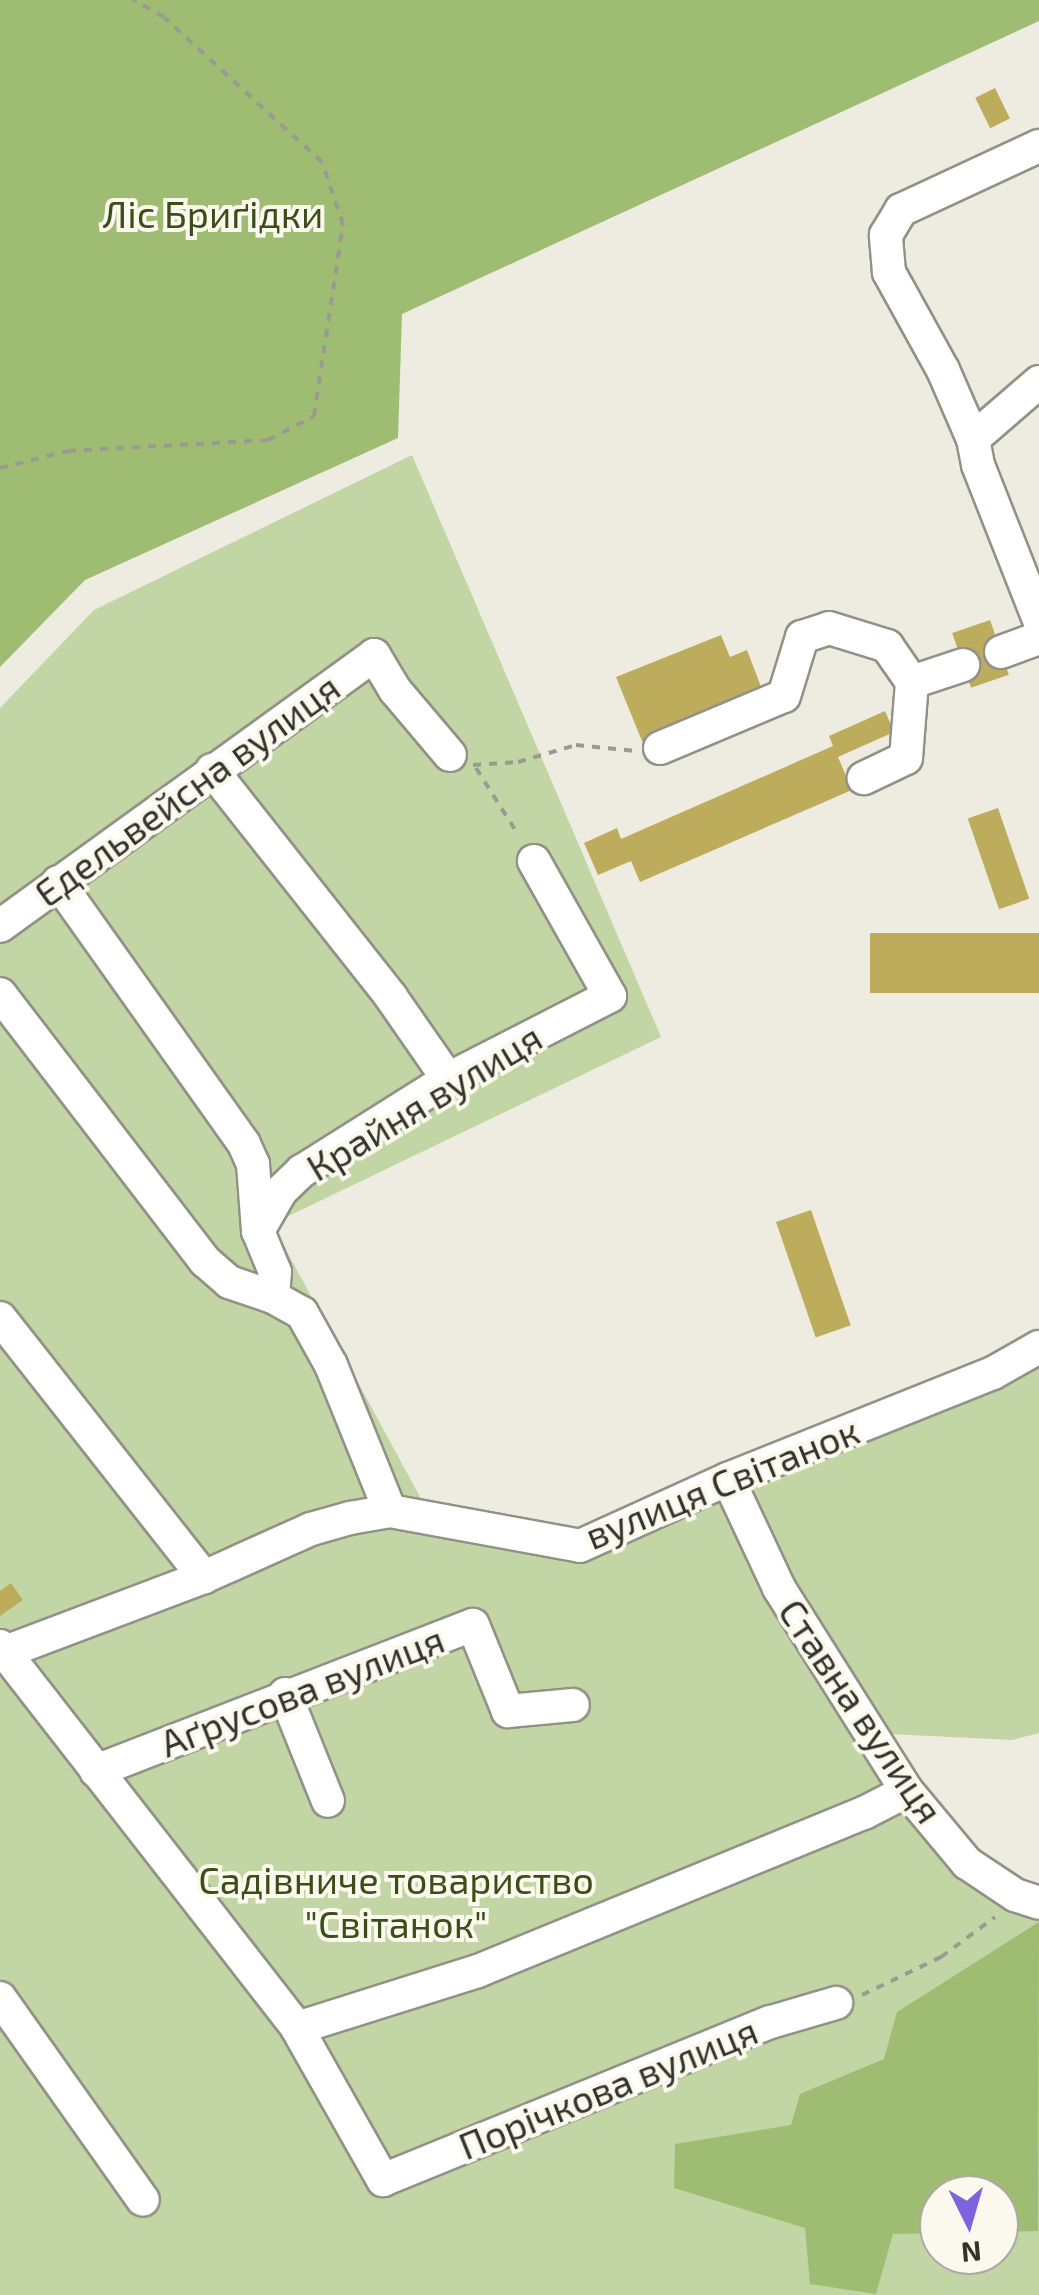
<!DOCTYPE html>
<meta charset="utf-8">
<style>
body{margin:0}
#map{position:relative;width:1039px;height:2295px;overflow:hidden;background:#eeece0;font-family:"Exo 2",sans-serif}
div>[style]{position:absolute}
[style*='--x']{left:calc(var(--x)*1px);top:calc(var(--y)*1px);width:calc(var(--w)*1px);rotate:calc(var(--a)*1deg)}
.green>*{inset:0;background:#c1d6a4}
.forest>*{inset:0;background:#9fbc73}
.building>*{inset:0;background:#beac5d;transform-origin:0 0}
.path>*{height:4px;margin-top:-2px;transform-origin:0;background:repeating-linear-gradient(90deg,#9b9990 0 8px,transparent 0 16px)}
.roads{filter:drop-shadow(2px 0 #939186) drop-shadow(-2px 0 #939186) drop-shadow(0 2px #939186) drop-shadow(0 -2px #939186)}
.minor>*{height:32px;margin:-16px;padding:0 16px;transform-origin:16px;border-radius:16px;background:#fff}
span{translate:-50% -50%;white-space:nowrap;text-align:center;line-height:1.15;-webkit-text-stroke:8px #fbf9ed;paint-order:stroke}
.park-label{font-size:38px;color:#3b4d19}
.street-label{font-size:38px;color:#33322d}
.north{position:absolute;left:919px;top:2175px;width:100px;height:100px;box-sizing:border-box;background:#fbf9ed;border:2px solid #aba9a0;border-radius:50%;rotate:175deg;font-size:28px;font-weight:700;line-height:40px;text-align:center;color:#33322d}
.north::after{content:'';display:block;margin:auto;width:35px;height:45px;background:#7e63de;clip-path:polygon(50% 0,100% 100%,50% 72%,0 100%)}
</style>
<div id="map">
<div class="green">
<div style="clip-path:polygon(evenodd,412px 455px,661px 1037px,272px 1224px,425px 1506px,575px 1535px,1039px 1361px,1039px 1733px,1012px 1740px,889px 1734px,917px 1790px,971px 1854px,1039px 1893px,1039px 2295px,0 2295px,0 708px,94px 610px,412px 455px,939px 2195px,999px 2195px,999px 2255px,939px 2255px,939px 2195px)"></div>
</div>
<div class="forest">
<div style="clip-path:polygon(0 0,1039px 0,1039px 21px,402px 314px,398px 438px,85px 580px,0 667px)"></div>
<div style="clip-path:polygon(1039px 1922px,1038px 2231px,999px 2232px,999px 2195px,939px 2195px,939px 2233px,893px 2234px,876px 2294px,810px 2284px,805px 2228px,674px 2188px,675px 2144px,791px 2125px,800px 2094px,884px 2059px,897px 2012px)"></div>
</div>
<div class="building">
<div style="left:995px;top:88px;width:34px;height:22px;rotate:64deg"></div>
<div style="left:990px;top:620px;width:58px;height:40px;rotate:71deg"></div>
<div style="clip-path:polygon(721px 635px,730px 657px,747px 650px,763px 692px,642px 741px,616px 677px)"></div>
<div style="clip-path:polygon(885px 711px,894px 732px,838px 757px,852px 790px,640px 882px,631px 861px,598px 875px,584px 843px,617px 828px,621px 839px,833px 746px,829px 736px)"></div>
<div style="left:998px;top:808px;width:96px;height:32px;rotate:71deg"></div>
<div style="left:1039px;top:933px;width:60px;height:169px;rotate:90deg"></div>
<div style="left:811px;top:1210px;width:122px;height:37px;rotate:71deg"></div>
<div style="clip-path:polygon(11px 1583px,23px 1600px,0 1616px,0 1591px)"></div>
</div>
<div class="path">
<div style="--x:0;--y:468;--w:70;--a:-14"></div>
<div style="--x:68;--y:451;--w:200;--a:-3.1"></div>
<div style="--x:268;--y:440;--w:52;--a:-27.6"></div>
<div style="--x:314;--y:416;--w:194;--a:-81.4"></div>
<div style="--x:343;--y:224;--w:65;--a:-108.7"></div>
<div style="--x:322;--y:162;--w:214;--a:-137.5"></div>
<div style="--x:164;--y:17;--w:35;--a:-151"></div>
<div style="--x:473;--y:765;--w:45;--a:-3.8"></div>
<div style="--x:518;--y:762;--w:60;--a:-16.3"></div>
<div style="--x:576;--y:745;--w:60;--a:5.7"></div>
<div style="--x:476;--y:768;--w:80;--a:57.7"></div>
<div style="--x:862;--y:1995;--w:88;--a:-25.7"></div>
<div style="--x:941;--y:1957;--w:67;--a:-36.5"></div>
</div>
<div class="roads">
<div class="minor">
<div style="--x:1039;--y:382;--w:87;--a:139.2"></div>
<div style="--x:973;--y:439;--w:26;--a:79"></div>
<div style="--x:978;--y:465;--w:167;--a:68.5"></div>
<div style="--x:973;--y:439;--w:75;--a:-113.5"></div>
<div style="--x:943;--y:370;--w:112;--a:-118.9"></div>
<div style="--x:889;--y:272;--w:37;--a:-95"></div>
<div style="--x:886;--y:235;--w:29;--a:-59"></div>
<div style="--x:901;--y:210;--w:152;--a:-24.9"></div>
<div style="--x:1001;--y:652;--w:40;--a:-20.2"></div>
<div style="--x:912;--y:682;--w:54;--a:-18.4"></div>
<div style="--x:660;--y:748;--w:134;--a:-22.8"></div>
<div style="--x:784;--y:696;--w:62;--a:-73"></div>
<div style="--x:802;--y:637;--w:28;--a:-18"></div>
<div style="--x:829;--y:628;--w:61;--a:17.2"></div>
<div style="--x:887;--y:646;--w:44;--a:55.2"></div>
<div style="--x:912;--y:682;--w:76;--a:94.5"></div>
<div style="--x:906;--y:758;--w:47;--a:154.5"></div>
<div style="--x:212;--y:770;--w:289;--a:51.7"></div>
<div style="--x:391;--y:997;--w:100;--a:55.2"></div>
<div style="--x:58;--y:882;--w:321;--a:54.6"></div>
<div style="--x:244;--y:1144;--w:22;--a:66"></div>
<div style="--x:253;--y:1164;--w:67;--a:85.7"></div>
<div style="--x:258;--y:1231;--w:44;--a:67.5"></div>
<div style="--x:275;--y:1272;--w:25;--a:95"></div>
<div style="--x:0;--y:926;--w:462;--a:-35.9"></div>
<div style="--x:374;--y:655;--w:41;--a:59"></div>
<div style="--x:395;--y:690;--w:85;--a:49.8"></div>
<div style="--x:0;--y:994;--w:337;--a:52.5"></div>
<div style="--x:205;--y:1261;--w:32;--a:41"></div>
<div style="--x:229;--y:1282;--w:46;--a:18.8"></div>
<div style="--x:273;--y:1297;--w:33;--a:29"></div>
<div style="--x:302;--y:1313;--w:60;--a:60.9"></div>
<div style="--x:331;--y:1365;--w:157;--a:68"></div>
<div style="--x:258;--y:1231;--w:46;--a:-60.1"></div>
<div style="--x:281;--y:1191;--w:29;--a:-44"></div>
<div style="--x:302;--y:1171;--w:173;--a:-32.2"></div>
<div style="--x:448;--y:1079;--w:182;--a:-27.1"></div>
<div style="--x:610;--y:996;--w:155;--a:-119.4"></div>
<div style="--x:0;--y:1318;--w:330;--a:51.8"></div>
<div style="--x:728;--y:1479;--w:120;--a:64.9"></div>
<div style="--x:779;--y:1588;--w:240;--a:57.8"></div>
<div style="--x:907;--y:1791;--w:94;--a:50.2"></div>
<div style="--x:967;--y:1863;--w:58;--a:33.7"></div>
<div style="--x:1015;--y:1895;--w:25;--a:18"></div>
<div style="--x:0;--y:1646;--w:484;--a:52.1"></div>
<div style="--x:297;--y:2028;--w:175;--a:60.5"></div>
<div style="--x:383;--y:2180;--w:419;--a:-22.2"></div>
<div style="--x:771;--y:2022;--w:68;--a:-16.3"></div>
<div style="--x:0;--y:1654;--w:218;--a:-20.7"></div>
<div style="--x:204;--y:1577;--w:117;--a:-24.2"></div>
<div style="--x:311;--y:1529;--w:41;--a:-15.8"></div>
<div style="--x:350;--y:1518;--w:41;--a:-9.9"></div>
<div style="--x:390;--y:1511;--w:193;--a:10.4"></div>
<div style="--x:580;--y:1546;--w:162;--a:-24.4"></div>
<div style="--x:728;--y:1479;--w:285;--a:-21.8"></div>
<div style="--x:993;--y:1373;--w:53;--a:-29.5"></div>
<div style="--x:285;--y:1694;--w:115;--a:68.1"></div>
<div style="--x:96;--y:1771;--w:404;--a:-21.2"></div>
<div style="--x:473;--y:1625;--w:93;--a:67.9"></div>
<div style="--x:508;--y:1711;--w:65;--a:-5.3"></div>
<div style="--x:0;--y:1998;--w:247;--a:54.7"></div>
<div style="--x:297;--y:2028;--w:190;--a:-17.5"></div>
<div style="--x:478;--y:1971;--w:417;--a:-22.3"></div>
<div style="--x:864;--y:1813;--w:48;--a:-27.1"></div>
</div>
</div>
<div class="park-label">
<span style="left:213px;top:214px">Ліс Бриґідки</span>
<span style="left:396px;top:1902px">Садівниче товариство<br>"Світанок"</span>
</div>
<div class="street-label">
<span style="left:187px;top:790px;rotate:-36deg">Едельвейсна вулиця</span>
<span style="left:424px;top:1102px;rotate:-31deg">Крайня вулиця</span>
<span style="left:722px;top:1483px;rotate:-22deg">вулиця Світанок</span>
<span style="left:302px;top:1691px;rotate:-21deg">Аґрусова вулиця</span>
<span style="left:861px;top:1711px;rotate:56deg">Ставна вулиця</span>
<span style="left:608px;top:2088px;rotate:-22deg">Порічкова вулиця</span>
</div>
<div class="north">N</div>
</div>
